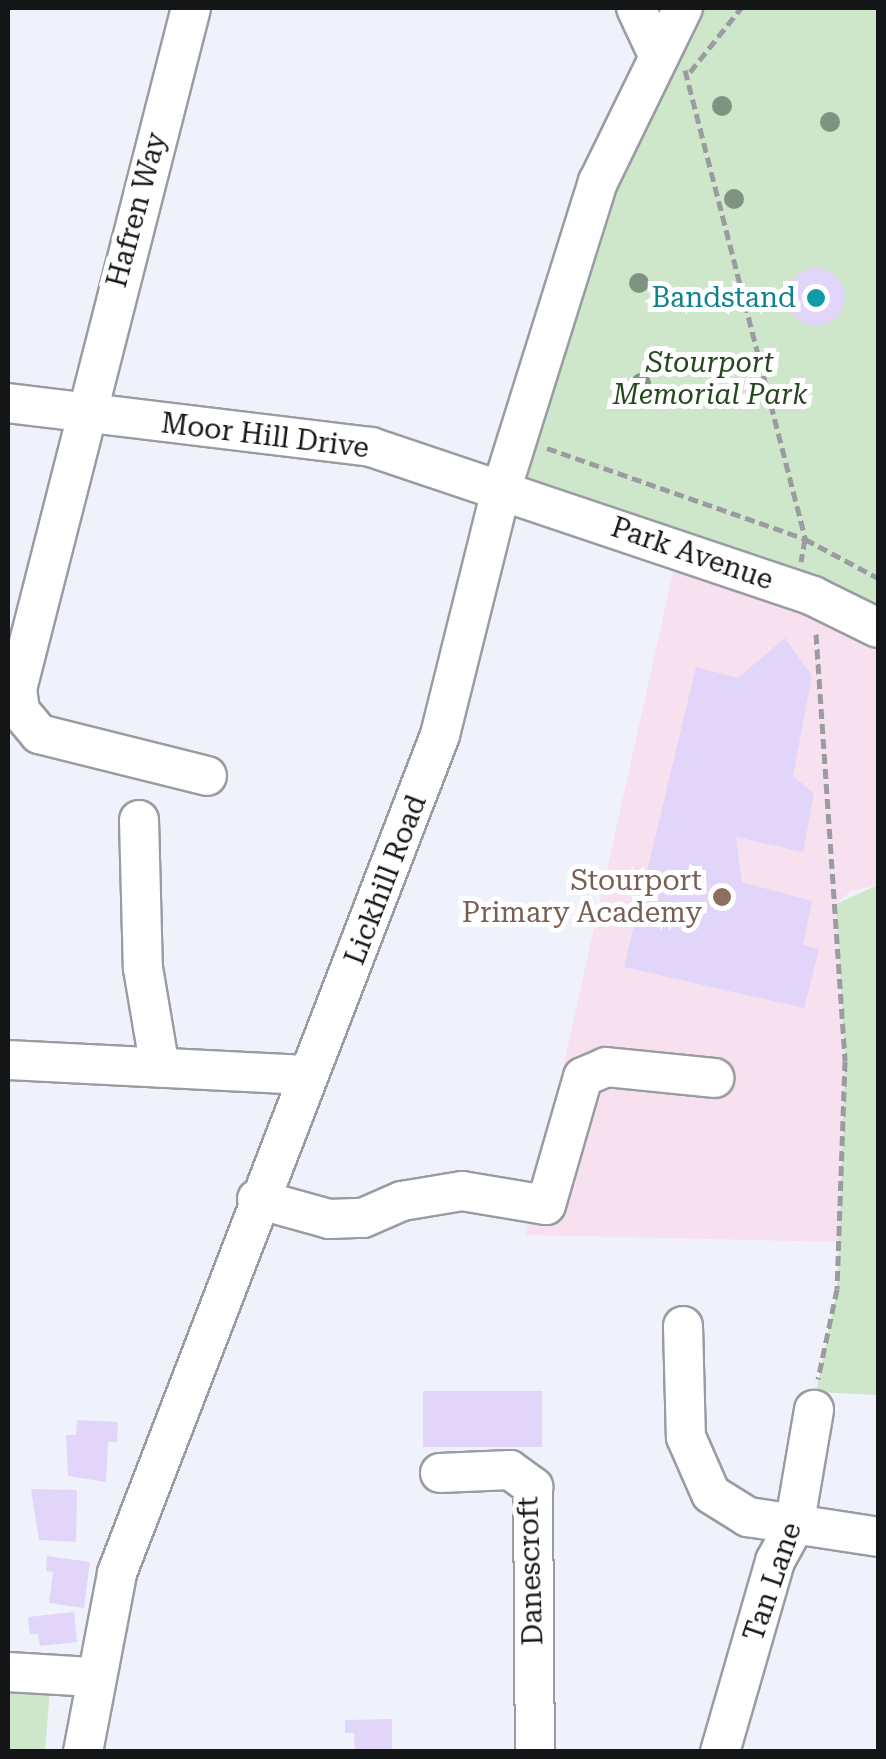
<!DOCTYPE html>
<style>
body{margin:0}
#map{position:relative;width:886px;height:1759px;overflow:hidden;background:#eff2fa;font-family:"Roboto Serif",serif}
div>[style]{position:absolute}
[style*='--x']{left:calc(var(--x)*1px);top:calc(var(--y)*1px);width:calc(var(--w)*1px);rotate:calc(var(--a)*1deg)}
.education>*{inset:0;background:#f7e1ee}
.green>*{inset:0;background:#cee6c9}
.building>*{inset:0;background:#e1d6fa;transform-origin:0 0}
.round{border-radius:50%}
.path>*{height:5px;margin-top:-2.5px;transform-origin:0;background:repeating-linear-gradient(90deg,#9a9ca1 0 10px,transparent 0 15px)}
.roads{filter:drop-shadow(2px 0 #9a9ca3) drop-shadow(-2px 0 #9a9ca3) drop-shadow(0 2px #9a9ca3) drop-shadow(0 -2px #9a9ca3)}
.minor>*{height:38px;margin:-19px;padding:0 19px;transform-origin:19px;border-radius:19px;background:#fff}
.trees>*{width:20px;height:20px;margin:-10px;border-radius:50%;background:#7f9480}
.dots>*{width:28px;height:28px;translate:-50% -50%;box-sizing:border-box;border:5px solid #fff;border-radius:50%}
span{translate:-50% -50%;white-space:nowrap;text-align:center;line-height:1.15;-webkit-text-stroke:10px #fff;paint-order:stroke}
.street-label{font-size:28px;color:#141517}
.culture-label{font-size:28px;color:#0d838f}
.right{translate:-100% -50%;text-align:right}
.park-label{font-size:28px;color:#24481d;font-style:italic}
.education-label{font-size:28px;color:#785e54}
.frame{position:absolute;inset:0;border:10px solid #141517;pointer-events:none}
</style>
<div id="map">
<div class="education">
<div style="clip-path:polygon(678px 549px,878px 628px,878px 885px,851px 891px,836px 904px,845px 1061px,839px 1242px,526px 1235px)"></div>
</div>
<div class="green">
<div style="clip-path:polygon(683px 8px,878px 8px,878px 628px,501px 491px)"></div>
<div style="clip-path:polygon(878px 885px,878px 1395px,816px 1392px,837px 1289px,845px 1061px,836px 904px)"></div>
<div style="clip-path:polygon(8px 1685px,50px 1689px,45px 1751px,8px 1751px)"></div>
</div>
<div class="building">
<div class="round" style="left:787px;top:268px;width:58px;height:58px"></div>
<div style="clip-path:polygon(785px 638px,812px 676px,793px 776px,814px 793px,803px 852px,736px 837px,742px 882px,812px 901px,803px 945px,819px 949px,804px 1008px,624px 967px,696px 667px,738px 678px)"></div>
<div style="left:542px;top:1391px;width:56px;height:119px;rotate:90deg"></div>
<div style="clip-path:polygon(77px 1420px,118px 1422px,117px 1442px,108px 1442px,106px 1482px,68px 1476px,66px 1435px,76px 1435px)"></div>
<div style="clip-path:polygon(31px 1489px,77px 1490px,76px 1542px,39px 1540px)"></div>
<div style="clip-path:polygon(47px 1556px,90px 1562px,84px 1608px,49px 1603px,53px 1572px,46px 1571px)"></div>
<div style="clip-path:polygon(74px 1612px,77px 1642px,40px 1646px,38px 1634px,30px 1634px,28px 1617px)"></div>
<div style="clip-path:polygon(392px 1719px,392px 1752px,355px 1752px,354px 1733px,345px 1733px,345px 1720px)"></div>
</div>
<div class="path">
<div style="--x:685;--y:70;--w:484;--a:75.6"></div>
<div style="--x:805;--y:539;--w:23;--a:100"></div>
<div style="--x:690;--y:72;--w:82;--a:-51.4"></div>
<div style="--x:547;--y:448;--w:274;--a:19.4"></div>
<div style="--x:805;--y:539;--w:83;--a:28.1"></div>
<div style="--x:816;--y:634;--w:428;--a:86.1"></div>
<div style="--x:845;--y:1061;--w:228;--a:92"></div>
<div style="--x:837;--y:1289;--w:92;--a:101.9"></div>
</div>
<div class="roads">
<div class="minor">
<div style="--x:191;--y:8;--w:703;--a:104.33"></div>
<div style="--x:17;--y:689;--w:22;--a:82"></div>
<div style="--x:20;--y:711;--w:30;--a:50"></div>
<div style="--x:39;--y:734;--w:173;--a:14"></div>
<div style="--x:636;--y:8;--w:52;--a:64.9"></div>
<div style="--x:8;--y:403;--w:366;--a:6.9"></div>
<div style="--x:371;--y:447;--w:466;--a:18.6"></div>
<div style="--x:813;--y:596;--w:72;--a:26.2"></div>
<div style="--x:139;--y:820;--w:148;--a:88.5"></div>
<div style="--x:143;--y:968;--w:101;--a:80.4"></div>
<div style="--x:8;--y:1060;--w:299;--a:2.9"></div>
<div style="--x:257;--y:1199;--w:75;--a:15.5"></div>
<div style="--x:329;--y:1219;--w:34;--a:-2"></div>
<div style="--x:363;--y:1218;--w:43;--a:-23.6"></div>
<div style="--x:402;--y:1201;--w:61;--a:-9.5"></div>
<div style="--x:462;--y:1191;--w:85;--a:9.5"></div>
<div style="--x:546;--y:1205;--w:133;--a:-73.9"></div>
<div style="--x:583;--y:1077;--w:25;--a:-23"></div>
<div style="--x:606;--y:1067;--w:109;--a:5.8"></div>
<div style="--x:683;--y:1326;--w:111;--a:88.5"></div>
<div style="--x:686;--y:1437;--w:62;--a:66.3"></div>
<div style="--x:711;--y:1494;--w:44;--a:31.9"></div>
<div style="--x:748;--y:1517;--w:132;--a:8.7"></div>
<div style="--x:440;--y:1473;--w:70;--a:-2.5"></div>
<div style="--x:510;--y:1470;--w:29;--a:36"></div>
<div style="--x:533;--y:1487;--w:265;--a:89.6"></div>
<div style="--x:8;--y:1672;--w:84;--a:3.4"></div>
<div style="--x:83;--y:1752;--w:182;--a:-79.2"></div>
<div style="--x:117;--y:1573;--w:898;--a:-68.92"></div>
<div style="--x:440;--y:735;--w:252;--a:-76"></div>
<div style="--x:501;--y:491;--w:324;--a:-72.6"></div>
<div style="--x:598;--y:182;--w:194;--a:-64"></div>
<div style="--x:720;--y:1752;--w:199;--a:-73.9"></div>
<div style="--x:775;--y:1561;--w:39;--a:-61"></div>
<div style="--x:794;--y:1527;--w:119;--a:-80.3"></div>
</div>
</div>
<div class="trees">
<div style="left:722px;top:106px"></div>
<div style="left:830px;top:122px"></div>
<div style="left:734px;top:199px"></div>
<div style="left:639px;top:283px"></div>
<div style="left:641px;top:383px"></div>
</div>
<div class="dots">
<div style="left:816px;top:298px;background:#0f9aa8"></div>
<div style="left:722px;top:897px;background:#8d6e63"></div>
</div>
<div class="street-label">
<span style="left:137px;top:210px;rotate:-75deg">Hafren Way</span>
<span style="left:265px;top:436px;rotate:7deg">Moor Hill Drive</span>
<span style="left:692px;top:554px;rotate:19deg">Park Avenue</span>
<span style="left:386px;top:880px;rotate:-69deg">Lickhill Road</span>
<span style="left:531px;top:1571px;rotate:-92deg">Danescroft</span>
<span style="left:773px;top:1582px;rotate:-71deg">Tan Lane</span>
</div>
<div class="culture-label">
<span class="right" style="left:796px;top:298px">Bandstand</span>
</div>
<div class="park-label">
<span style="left:710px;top:379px">Stourport<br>Memorial Park</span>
</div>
<div class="education-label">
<span class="right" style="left:702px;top:897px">Stourport<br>Primary Academy</span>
</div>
<div class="frame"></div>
</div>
